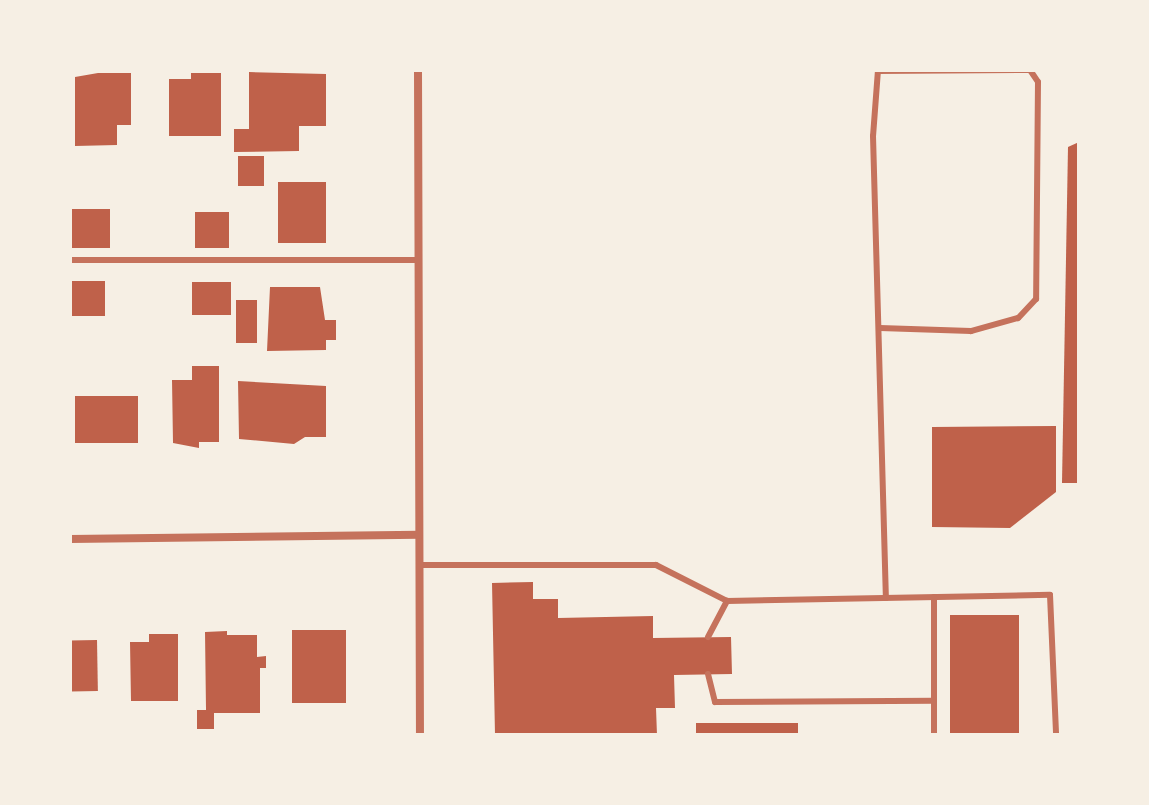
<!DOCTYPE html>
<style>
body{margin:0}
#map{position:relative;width:1149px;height:805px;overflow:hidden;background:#f6efe4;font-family:Signika,sans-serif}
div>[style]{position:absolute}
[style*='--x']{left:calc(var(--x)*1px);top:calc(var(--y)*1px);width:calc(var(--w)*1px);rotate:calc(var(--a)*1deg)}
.building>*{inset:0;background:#bf614a;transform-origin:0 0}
.service>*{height:6px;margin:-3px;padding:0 3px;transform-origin:3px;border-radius:3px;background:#c5725c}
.minor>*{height:8px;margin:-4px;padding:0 4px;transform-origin:4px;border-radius:4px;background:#c5725c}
span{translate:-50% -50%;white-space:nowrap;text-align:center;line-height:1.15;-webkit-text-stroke:6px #f6efe4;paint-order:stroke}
.frame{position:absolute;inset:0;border:72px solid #f6efe4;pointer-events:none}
</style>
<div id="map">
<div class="building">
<div style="clip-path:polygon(249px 72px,326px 74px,326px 126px,299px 126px,299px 151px,234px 152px,234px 129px,249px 129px)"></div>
<div style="clip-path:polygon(98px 73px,131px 73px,131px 125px,117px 125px,117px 145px,75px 146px,75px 77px)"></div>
<div style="clip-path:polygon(191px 73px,221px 73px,221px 136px,169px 136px,169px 79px,191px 79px)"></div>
<div style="clip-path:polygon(1079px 142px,1079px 483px,1062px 483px,1068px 147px)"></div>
<div style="left:238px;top:156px;width:26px;height:30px"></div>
<div style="left:278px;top:182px;width:48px;height:61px"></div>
<div style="left:71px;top:209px;width:39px;height:39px"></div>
<div style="left:195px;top:212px;width:34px;height:36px"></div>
<div style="left:70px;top:281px;width:35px;height:35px"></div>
<div style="left:231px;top:282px;width:33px;height:39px;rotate:90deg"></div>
<div style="clip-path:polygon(270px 287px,320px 287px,325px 320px,336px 320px,336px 340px,326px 340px,326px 350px,267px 351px)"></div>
<div style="left:236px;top:300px;width:21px;height:43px"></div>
<div style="clip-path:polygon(192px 366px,219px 366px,219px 442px,199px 442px,199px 448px,173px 443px,172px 380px,192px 380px)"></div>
<div style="clip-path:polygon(238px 381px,326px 386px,326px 437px,305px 437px,294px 444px,239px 439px)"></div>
<div style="left:138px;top:396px;width:47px;height:63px;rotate:90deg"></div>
<div style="clip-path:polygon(1056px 426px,1056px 492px,1010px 528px,932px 527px,932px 427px)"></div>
<div style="clip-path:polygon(533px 582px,533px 599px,558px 599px,558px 618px,653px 616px,653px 638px,731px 637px,732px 674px,674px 675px,675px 708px,656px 708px,657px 735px,495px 735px,492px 583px)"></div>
<div style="left:1019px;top:615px;width:120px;height:69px;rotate:90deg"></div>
<div style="left:292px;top:630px;width:54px;height:73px"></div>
<div style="clip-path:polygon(227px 631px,227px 635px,257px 635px,257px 657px,266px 656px,266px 668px,260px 668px,260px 713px,214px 713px,214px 729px,197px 729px,197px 710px,206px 710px,205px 632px)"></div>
<div style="clip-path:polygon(149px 634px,178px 634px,178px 701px,131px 701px,130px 642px,149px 642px)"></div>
<div style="left:97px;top:640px;width:51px;height:27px;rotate:89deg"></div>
<div style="left:696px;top:723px;width:102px;height:12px"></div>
</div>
<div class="service">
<div style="--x:878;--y:70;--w:66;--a:94.3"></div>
<div style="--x:873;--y:136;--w:462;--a:88.4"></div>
<div style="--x:878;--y:71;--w:152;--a:-0.4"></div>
<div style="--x:1030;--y:70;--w:14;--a:56"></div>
<div style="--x:1038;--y:82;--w:217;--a:90.5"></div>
<div style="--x:1036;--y:299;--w:26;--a:133"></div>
<div style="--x:1018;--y:318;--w:49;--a:164.5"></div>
<div style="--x:971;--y:331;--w:91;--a:-178.1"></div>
<div style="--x:70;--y:260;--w:348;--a:0"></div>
<div style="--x:420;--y:565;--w:236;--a:0"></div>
<div style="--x:656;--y:565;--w:80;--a:26.9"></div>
<div style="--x:727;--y:601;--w:323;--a:-1.1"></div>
<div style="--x:1050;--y:595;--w:140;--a:87.5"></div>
<div style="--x:708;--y:637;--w:41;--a:-62.2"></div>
<div style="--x:708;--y:674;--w:29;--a:76"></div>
<div style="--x:715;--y:702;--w:219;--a:-0.3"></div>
<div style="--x:934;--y:735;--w:138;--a:-90"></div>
</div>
<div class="minor">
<div style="--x:418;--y:70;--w:665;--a:89.83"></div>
<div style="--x:70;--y:539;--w:349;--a:-0.7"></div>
</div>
<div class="frame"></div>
</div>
